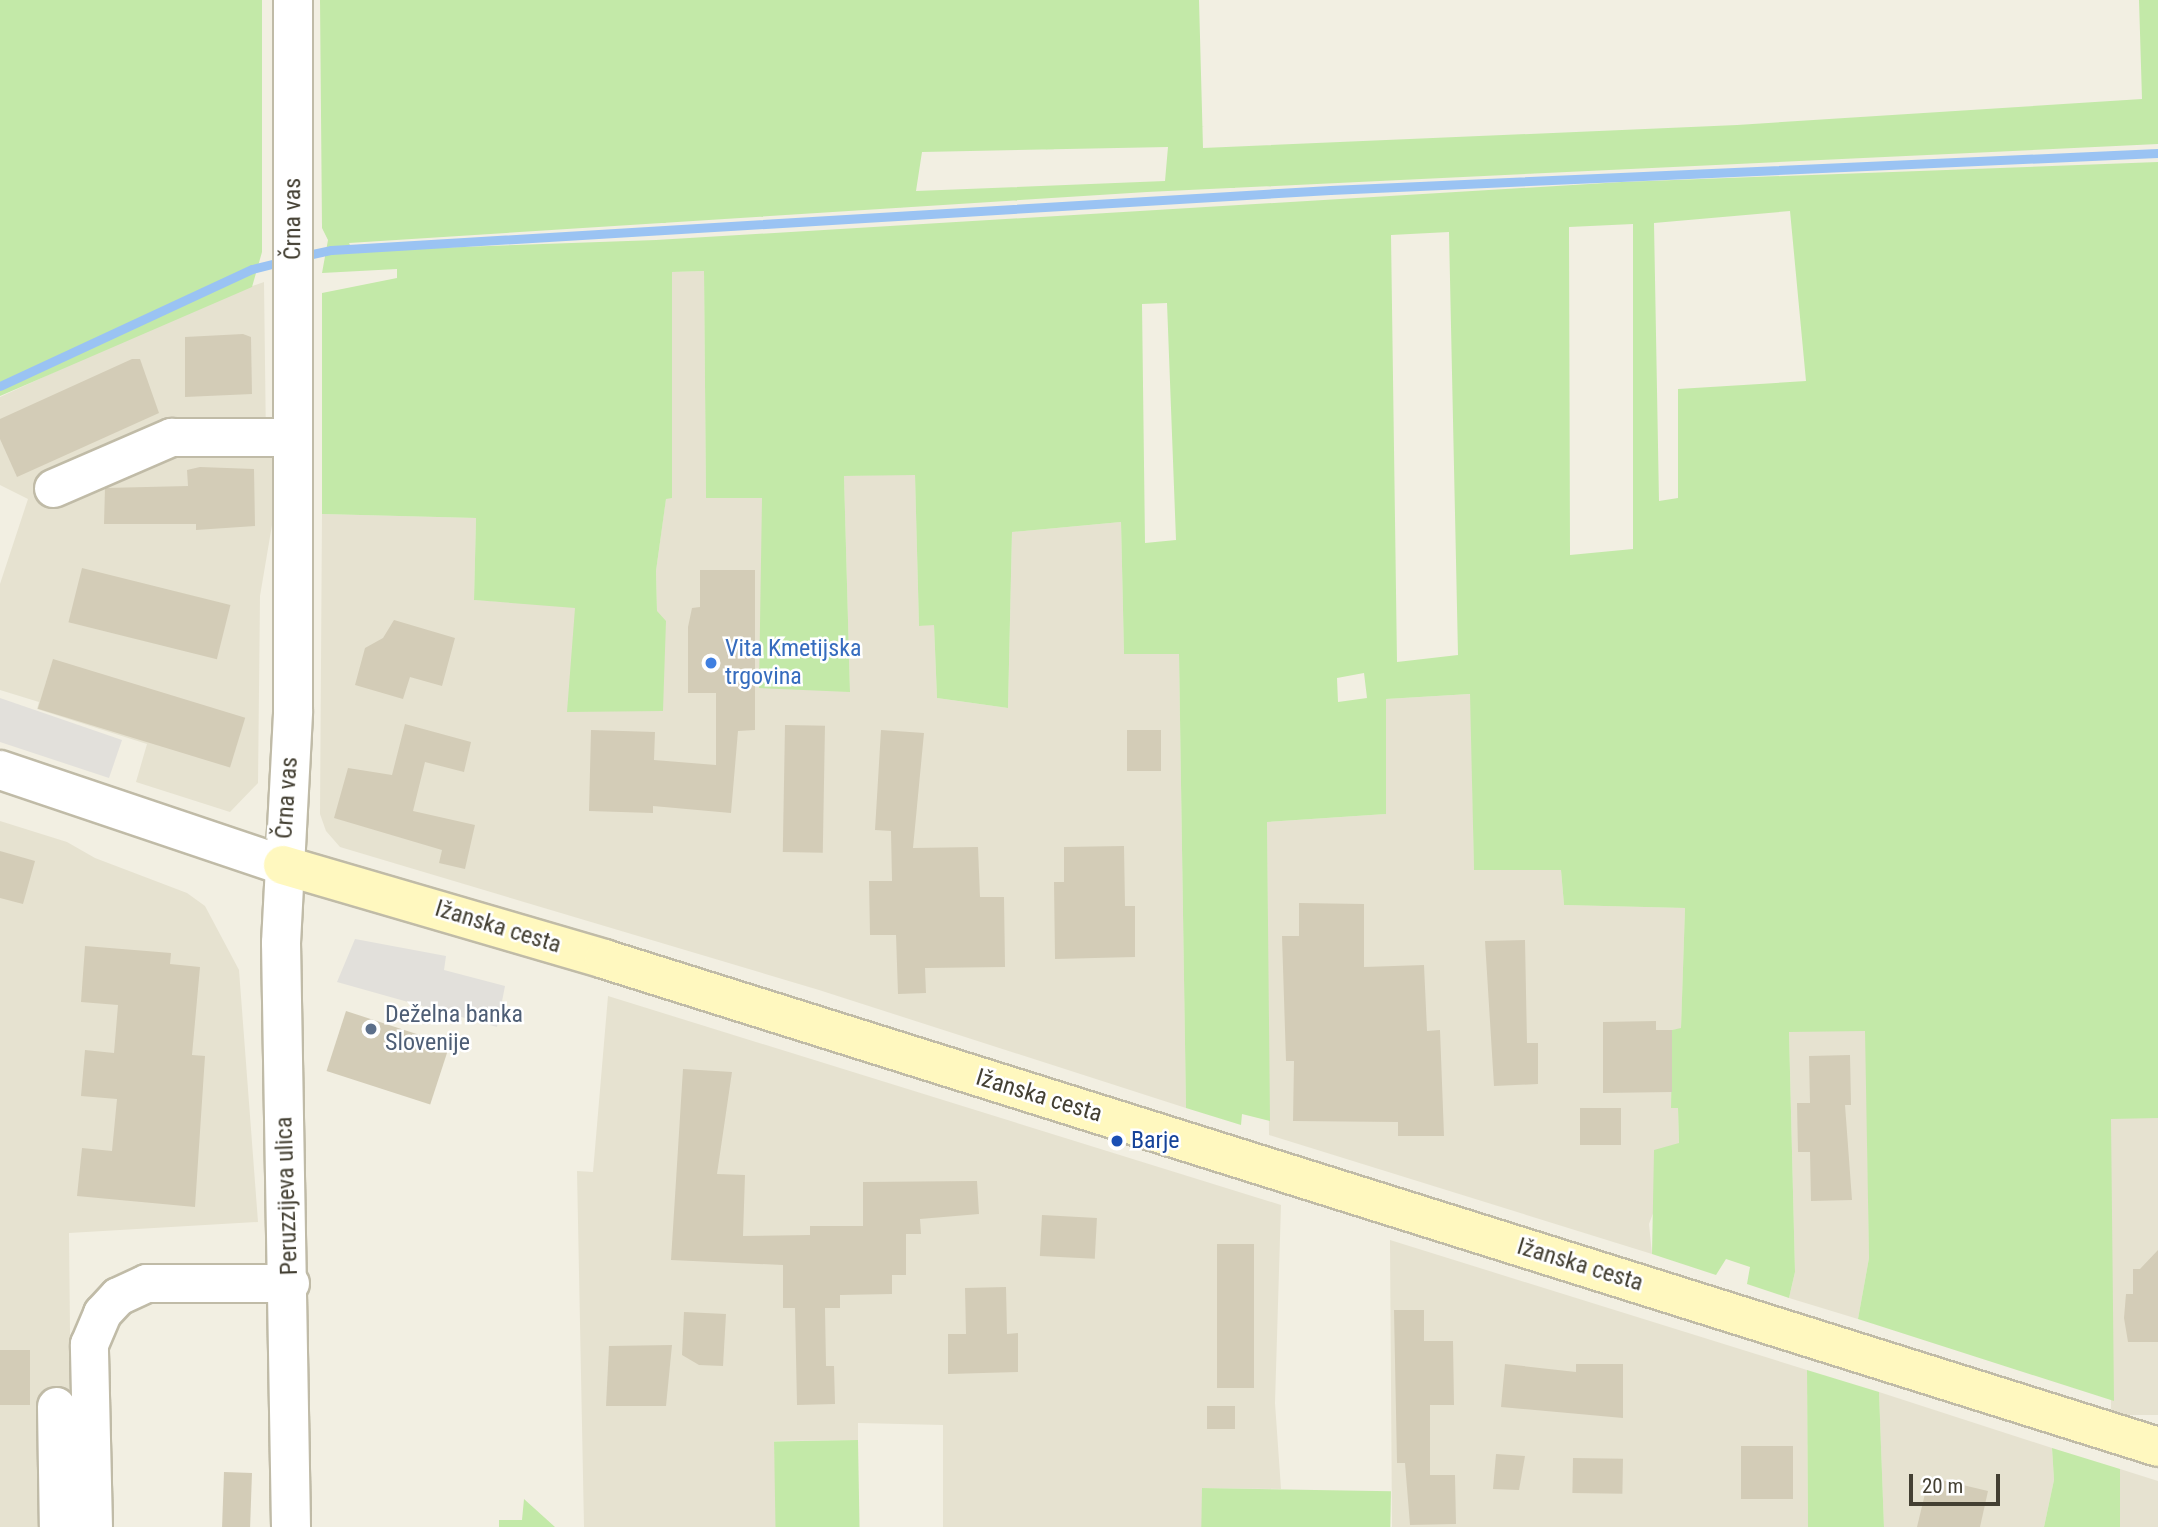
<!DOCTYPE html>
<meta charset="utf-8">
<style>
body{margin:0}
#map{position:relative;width:2158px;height:1527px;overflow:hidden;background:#f2efe2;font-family:"Roboto Condensed",sans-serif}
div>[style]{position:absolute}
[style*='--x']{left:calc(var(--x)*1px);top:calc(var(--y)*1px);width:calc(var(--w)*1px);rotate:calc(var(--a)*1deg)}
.residential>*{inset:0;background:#e6e2d0;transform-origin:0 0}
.green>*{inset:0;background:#c3e9a8;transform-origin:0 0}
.parking>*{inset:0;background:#e2e0db}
.stream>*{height:9px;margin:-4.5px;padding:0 4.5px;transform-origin:4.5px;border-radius:4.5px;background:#9ac3f3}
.building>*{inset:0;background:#d3ccb7;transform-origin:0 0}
.roads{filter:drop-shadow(2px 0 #c0bba7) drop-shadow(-2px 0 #c0bba7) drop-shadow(0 2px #c0bba7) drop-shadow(0 -2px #c0bba7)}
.minor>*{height:37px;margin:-18.5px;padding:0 18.5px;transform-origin:18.5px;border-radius:18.5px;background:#fff}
.tertiary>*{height:38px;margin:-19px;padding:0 19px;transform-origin:19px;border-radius:19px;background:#fff}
.secondary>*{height:38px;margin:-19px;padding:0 19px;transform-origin:19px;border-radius:19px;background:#fff8bf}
.dots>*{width:19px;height:19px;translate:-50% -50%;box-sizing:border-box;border:4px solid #fff;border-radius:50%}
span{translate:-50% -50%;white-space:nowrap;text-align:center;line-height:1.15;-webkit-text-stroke:5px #fff;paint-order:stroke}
.street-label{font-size:24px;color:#433f32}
.shop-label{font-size:24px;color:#366cbe}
.left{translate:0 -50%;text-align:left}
.service-label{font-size:24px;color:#4e5e75}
.transit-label{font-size:24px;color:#164399}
.scale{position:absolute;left:1909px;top:1474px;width:91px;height:32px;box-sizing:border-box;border:4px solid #433f32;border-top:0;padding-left:9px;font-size:21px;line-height:24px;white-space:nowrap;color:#433f32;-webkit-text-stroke:5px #fff;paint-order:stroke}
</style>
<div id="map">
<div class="residential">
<div style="clip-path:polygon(704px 271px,706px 498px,762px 498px,850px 692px,844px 476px,915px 474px,919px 626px,934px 624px,937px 698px,1008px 708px,1012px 532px,1121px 522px,1124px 653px,1179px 654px,1186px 1108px,819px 990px,340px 847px,326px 831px,320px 814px,322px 514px,476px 518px,474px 600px,657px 611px,656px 571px,666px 498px,672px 498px,672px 272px)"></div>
<div style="clip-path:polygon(264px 282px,266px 443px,275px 444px,272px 525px,260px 596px,258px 783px,230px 812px,136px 782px,147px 744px,37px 709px,39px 702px,0 690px,0 584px,28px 499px,0 485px,0 397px,209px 301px)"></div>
<div style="clip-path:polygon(1471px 694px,1474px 870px,1561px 870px,1564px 905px,1685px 908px,1681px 1029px,1672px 1030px,1671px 1108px,1678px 1107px,1679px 1144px,1649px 1224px,1652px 1254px,1269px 1135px,1267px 822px,1386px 814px,1386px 699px)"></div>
<div style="clip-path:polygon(0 821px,67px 842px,95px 858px,187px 893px,205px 906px,239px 970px,258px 1222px,69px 1233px,72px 1527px,0 1527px)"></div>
<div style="clip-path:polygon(608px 996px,1281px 1205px,1275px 1403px,1281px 1489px,1202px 1488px,1202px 1527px,943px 1527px,943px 1425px,858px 1423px,858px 1440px,774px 1441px,777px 1527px,584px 1527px,577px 1171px,593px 1172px)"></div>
<div style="clip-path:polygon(1789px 1031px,1866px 1031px,1869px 1258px,1858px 1319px,1789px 1298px,1795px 1272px)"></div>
<div style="left:2158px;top:1118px;width:297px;height:47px;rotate:90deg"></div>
<div style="clip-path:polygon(1390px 1240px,1807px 1370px,1808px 1527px,1392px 1527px)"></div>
<div style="clip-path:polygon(1879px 1392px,2052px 1448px,2054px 1480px,2044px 1527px,1884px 1527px)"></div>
<div style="clip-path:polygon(2120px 1469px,2158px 1481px,2158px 1527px,2120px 1527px)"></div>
</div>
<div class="green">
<div style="clip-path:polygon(0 0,262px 0,262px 252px,252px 287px,0 396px)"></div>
<div style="clip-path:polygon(evenodd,320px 0,1199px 0,1203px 148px,1737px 125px,2142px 99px,2139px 0,2158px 0,2158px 144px,1147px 192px,349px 243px,353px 251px,656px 240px,1622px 182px,2158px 162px,2158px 1118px,2111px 1119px,2114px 1401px,1858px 1319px,1869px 1258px,1865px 1031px,1789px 1032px,1795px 1272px,1789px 1298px,1747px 1284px,1750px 1267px,1726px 1259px,1716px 1275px,1652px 1254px,1654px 1150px,1679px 1143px,1678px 1108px,1671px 1108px,1672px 1030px,1681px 1028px,1685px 908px,1564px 905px,1561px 870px,1474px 870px,1470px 694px,1386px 699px,1386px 814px,1267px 822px,1270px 1121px,1242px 1114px,1241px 1125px,1186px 1108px,1179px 654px,1124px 654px,1121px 522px,1012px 532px,1008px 708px,937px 698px,934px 625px,919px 626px,915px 475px,844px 476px,850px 692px,759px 688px,762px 498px,706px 498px,704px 271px,672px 272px,672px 498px,666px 499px,656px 571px,657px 611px,666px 621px,663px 711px,567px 712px,575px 608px,474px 600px,476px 518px,322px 514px,322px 293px,397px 278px,397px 269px,322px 273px,328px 240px,322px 228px,320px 0,1168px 147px,1165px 181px,916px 191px,922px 152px,1168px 147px,320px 0,1790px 211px,1806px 381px,1678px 389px,1678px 498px,1659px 501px,1654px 223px,1790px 211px,320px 0,1633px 224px,1633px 549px,1570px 555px,1569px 227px,1633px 224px,320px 0,1449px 232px,1458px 655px,1397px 662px,1391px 235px,1449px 232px,320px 0,1167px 303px,1176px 540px,1145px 543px,1142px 304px,1167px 303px,320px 0,1364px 673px,1367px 698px,1338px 702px,1337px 678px,1364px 673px)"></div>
<div style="clip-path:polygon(1807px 1370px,1879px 1392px,1884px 1527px,1808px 1527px)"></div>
<div style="left:858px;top:1440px;width:87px;height:84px;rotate:89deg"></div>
<div style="clip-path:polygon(2052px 1448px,2120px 1469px,2120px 1527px,2044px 1527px,2054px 1480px)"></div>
<div style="left:1202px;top:1488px;width:189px;height:39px;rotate:1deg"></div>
<div style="clip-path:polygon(524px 1499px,555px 1527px,499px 1527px,499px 1520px,522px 1520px)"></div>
</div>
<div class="parking">
<div style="clip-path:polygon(0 698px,122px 740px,109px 778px,0 742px)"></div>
<div style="clip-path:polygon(355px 939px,446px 956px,444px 970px,505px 986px,497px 1027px,337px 982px)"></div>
</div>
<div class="stream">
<div style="--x:303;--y:256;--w:29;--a:-12"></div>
<div style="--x:331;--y:250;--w:1001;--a:-3.44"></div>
<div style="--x:1330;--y:190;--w:829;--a:-2.56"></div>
<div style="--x:0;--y:386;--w:278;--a:-24.9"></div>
<div style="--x:252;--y:269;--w:32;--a:-14"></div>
</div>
<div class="building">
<div style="clip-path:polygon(243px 334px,251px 337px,252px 394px,185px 397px,185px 337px)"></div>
<div style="clip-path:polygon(132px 359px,140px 359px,159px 413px,17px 477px,0 439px,0 419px)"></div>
<div style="clip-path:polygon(200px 467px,254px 469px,255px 526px,196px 530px,196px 524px,104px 524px,105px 488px,188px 486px,187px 470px)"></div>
<div style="left:82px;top:568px;width:153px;height:56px;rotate:14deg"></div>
<div style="clip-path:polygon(700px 570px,755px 570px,755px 730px,738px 731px,731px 813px,653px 806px,653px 813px,589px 811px,591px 730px,655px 732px,654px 760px,716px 765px,716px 693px,688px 693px,688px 627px,692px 608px,700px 607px)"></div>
<div style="clip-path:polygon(394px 620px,455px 638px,442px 686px,410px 677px,403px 699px,355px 685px,365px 648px,383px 638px)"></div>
<div style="left:53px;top:659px;width:201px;height:52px;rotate:17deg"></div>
<div style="clip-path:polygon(405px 724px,471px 742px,464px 772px,425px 762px,413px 811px,475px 825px,465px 869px,439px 863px,442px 850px,334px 818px,348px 768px,392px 775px)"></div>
<div style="left:785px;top:725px;width:40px;height:127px;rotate:1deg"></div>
<div style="clip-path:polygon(881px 730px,924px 733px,913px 848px,978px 847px,980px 897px,1004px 897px,1005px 967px,925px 968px,926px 993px,898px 994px,896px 935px,870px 935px,869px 881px,892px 881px,891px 831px,875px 830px)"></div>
<div style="left:1127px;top:730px;width:34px;height:41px"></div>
<div style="clip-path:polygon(1124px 846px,1125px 906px,1135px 906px,1135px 957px,1055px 959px,1054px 882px,1064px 882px,1064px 847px)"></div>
<div style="clip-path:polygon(0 851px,35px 861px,23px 904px,0 898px)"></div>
<div style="clip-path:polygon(1299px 903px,1364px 904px,1364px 967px,1424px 965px,1427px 1031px,1440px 1030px,1444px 1136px,1398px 1136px,1398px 1122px,1293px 1121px,1294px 1061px,1286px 1061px,1282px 936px,1299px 936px)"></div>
<div style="clip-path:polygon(1525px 940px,1527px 1043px,1538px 1043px,1538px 1084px,1494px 1086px,1485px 941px)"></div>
<div style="clip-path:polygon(85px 946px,171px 953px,170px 964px,200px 967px,192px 1055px,205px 1056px,195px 1207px,77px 1196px,82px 1148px,112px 1151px,117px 1099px,81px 1096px,85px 1050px,114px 1053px,118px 1005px,81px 1002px)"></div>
<div style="left:346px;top:1011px;width:109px;height:63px;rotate:18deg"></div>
<div style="clip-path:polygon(1656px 1021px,1656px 1030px,1672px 1030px,1672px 1092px,1603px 1093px,1603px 1022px)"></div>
<div style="clip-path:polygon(1850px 1055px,1851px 1105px,1845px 1105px,1852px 1200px,1811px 1201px,1810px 1152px,1798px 1152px,1797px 1103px,1810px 1103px,1809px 1056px)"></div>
<div style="clip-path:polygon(683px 1069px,732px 1072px,717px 1174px,745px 1175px,743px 1236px,810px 1235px,810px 1226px,863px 1226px,863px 1182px,977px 1181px,979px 1214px,920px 1219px,921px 1234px,906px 1234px,906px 1275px,892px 1275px,892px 1294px,840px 1295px,840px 1308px,825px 1308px,826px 1366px,834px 1366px,835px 1404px,797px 1405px,795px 1308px,783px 1308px,783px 1265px,671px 1260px)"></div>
<div style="left:1580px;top:1108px;width:41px;height:37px"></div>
<div style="left:1042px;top:1215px;width:55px;height:41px;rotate:3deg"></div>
<div style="left:1217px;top:1244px;width:37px;height:144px"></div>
<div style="clip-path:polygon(2158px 1250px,2158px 1342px,2128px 1342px,2124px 1318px,2126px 1294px,2133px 1294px,2133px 1269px,2140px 1269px)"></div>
<div style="clip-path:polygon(1006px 1287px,1007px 1334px,1018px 1333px,1018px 1372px,948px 1374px,948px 1334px,966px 1334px,965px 1288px)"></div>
<div style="clip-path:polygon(1394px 1310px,1424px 1310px,1424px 1341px,1453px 1341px,1454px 1405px,1430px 1405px,1430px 1475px,1455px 1475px,1456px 1524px,1410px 1525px,1405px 1463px,1397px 1463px)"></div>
<div style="clip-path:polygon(684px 1312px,726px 1314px,723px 1366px,699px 1365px,682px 1355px)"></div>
<div style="clip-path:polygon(672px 1345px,666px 1406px,606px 1406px,609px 1346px)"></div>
<div style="left:0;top:1350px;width:30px;height:55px"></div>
<div style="clip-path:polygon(1505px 1364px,1576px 1372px,1576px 1364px,1623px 1364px,1623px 1418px,1501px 1407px)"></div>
<div style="left:1235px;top:1406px;width:23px;height:28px;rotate:90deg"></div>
<div style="left:1793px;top:1446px;width:53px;height:52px;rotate:90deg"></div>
<div style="clip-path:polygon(1496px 1454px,1525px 1456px,1519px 1490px,1493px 1489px)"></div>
<div style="left:1573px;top:1458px;width:50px;height:35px;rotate:1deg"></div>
<div style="left:224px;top:1472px;width:28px;height:55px;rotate:2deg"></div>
<div style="clip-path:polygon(1929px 1477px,1988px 1491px,1980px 1527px,1917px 1527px)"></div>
</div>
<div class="roads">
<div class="minor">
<div style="--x:53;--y:488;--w:129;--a:-23.4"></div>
<div style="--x:171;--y:437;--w:121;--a:0"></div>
<div style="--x:56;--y:1406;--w:121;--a:89.1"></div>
<div style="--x:93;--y:1527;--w:183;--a:-91.3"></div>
<div style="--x:89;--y:1344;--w:34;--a:-67"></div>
<div style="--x:102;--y:1313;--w:23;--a:-47"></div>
<div style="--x:118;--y:1296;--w:31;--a:-25"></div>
<div style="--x:146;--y:1283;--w:144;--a:0"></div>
</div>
<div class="tertiary">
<div style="--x:0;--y:770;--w:299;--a:18.6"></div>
<div style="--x:291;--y:1527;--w:584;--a:-90.98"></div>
<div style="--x:281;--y:943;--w:232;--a:-87"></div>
<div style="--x:293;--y:711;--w:711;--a:-90"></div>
</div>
<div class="secondary">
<div style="--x:283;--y:865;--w:334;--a:16.3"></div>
<div style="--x:604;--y:959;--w:1629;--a:17.43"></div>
</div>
</div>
<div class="dots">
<div style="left:711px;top:663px;background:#3f7fe0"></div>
<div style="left:371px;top:1029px;background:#5c6f8a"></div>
<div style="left:1117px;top:1141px;background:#1a4fb4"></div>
</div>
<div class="street-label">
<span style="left:293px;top:219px;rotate:-90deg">Črna vas</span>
<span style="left:287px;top:798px;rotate:-86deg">Črna vas</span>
<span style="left:498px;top:927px;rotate:17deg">Ižanska cesta</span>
<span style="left:1039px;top:1096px;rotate:17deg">Ižanska cesta</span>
<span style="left:287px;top:1196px;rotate:-92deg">Peruzzijeva ulica</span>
<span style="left:1580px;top:1265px;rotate:17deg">Ižanska cesta</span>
</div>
<div class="shop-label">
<span class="left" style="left:725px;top:663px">Vita Kmetijska<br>trgovina</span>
</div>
<div class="service-label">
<span class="left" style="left:385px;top:1029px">Deželna banka<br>Slovenije</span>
</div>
<div class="transit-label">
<span class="left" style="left:1131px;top:1141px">Barje</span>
</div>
<div class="scale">20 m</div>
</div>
